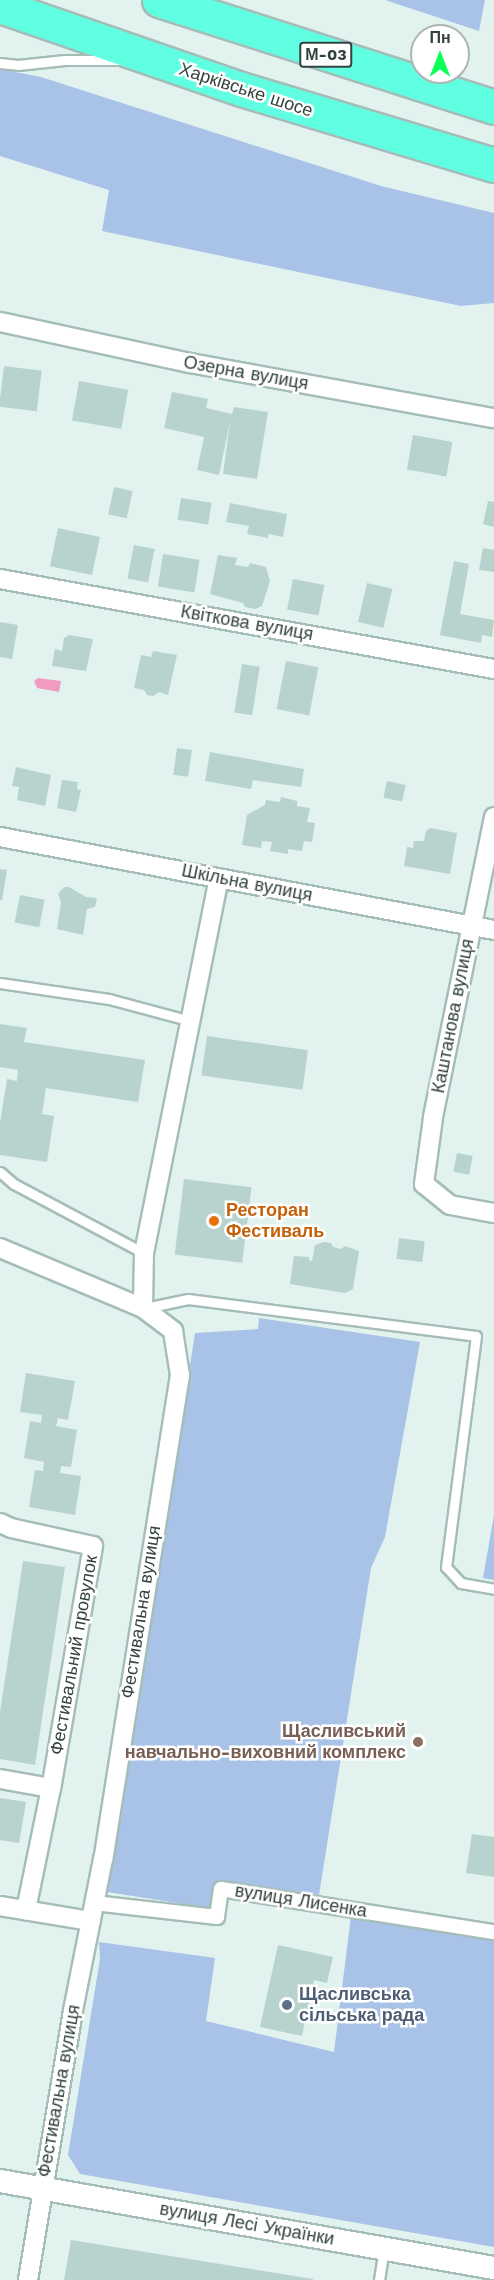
<!DOCTYPE html>
<meta charset="utf-8">
<style>
body{margin:0}
#map{position:relative;width:494px;height:2280px;overflow:hidden;background:#e2f2ef;font-family:"Work Sans",sans-serif}
div>[style]{position:absolute}
[style*='--x']{left:calc(var(--x)*1px);top:calc(var(--y)*1px);width:calc(var(--w)*1px);rotate:calc(var(--a)*1deg)}
.green>*{inset:0;background:#a9c2e8}
.water>*{inset:0;background:#f29bc1}
.building>*{inset:0;background:#b8d3cd;transform-origin:0 0}
.roads{filter:drop-shadow(2px 0 #a5bdb8) drop-shadow(-2px 0 #a5bdb8) drop-shadow(0 2px #a5bdb8) drop-shadow(0 -2px #a5bdb8)}
.service>*{height:9px;margin:-4.5px;padding:0 4.5px;transform-origin:4.5px;border-radius:4.5px;background:#fff}
.pedestrian>*{height:14px;margin:-7px;padding:0 7px;transform-origin:7px;border-radius:7px;background:#fff}
.minor>*{height:18px;margin:-9px;padding:0 9px;transform-origin:9px;border-radius:9px;background:#fff}
.tertiary>*{height:22px;margin:-11px;padding:0 11px;transform-origin:11px;border-radius:11px;background:#fff}
.motorway>*{height:33px;margin:-16.5px;padding:0 16.5px;transform-origin:16.5px;border-radius:16.5px;background:#60ffe2}
.dots>*{width:16px;height:16px;translate:-50% -50%;box-sizing:border-box;border:3px solid #fff;border-radius:50%}
span{translate:-50% -50%;white-space:nowrap;text-align:center;line-height:1.15;-webkit-text-stroke:5px #fff;paint-order:stroke}
.shield-label span{padding:2px 4px;background:#fff;border:2px solid;border-radius:4px;-webkit-text-stroke-width:0}
.shield-label{font-size:16px;color:#33433f;font-weight:700}
.street-label{font-size:18px;color:#33433f}
.food-label{font-size:18px;color:#c56008;font-weight:700}
.left{translate:0 -50%;text-align:left}
.education-label{font-size:18px;color:#785e54;font-weight:700}
.right{translate:-100% -50%;text-align:right}
.service-label{font-size:18px;color:#4e5e75;font-weight:700}
.north{position:absolute;left:410px;top:24px;width:60px;height:60px;box-sizing:border-box;background:#fff;border:2px solid #adb4b2;border-radius:50%;rotate:0deg;font-size:16px;font-weight:700;line-height:24px;text-align:center;color:#33433f}
.north::after{content:'';display:block;margin:auto;width:21px;height:27px;background:#0cff56;clip-path:polygon(50% 0,100% 100%,50% 72%,0 100%)}
</style>
<div id="map">
<div class="green">
<div style="clip-path:polygon(385px 0,485px 0,479px 31px)"></div>
<div style="clip-path:polygon(0 69px,41px 77px,381px 186px,494px 213px,494px 303px,461px 306px,102px 231px,109px 190px,0 156px)"></div>
<div style="clip-path:polygon(259px 1318px,420px 1342px,385px 1537px,371px 1568px,319px 1895px,217px 1881px,216px 1909px,107px 1892px,195px 1333px,258px 1329px)"></div>
<div style="clip-path:polygon(494px 1515px,494px 1580px,483px 1578px)"></div>
<div style="clip-path:polygon(351px 1916px,494px 1939px,494px 2247px,80px 2174px,68px 2155px,100px 1959px,99px 1942px,215px 1958px,206px 2021px,334px 2052px)"></div>
</div>
<div class="water">
<div style="clip-path:polygon(38px 678px,61px 681px,59px 692px,37px 688px,34px 681px)"></div>
</div>
<div class="building">
<div style="left:4px;top:366px;width:38px;height:41px;rotate:7deg"></div>
<div style="left:79px;top:381px;width:50px;height:40px;rotate:10deg"></div>
<div style="clip-path:polygon(172px 392px,208px 399px,206px 408px,232px 414px,234px 407px,268px 412px,257px 479px,223px 474px,230px 422px,219px 475px,197px 470px,204px 437px,164px 428px)"></div>
<div style="left:413px;top:435px;width:40px;height:35px;rotate:10deg"></div>
<div style="left:114px;top:487px;width:19px;height:28px;rotate:12deg"></div>
<div style="left:181px;top:498px;width:31px;height:22px;rotate:9deg"></div>
<div style="clip-path:polygon(488px 501px,494px 502px,494px 527px,483px 524px)"></div>
<div style="clip-path:polygon(230px 503px,287px 514px,283px 537px,269px 534px,268px 538px,247px 534px,249px 526px,226px 522px)"></div>
<div style="left:58px;top:528px;width:43px;height:39px;rotate:12deg"></div>
<div style="left:134px;top:545px;width:21px;height:34px;rotate:11deg"></div>
<div style="clip-path:polygon(483px 548px,494px 550px,494px 572px,479px 570px)"></div>
<div style="left:163px;top:554px;width:37px;height:33px;rotate:9deg"></div>
<div style="clip-path:polygon(218px 555px,237px 558px,235px 565px,248px 567px,250px 563px,266px 567px,270px 581px,262px 606px,255px 609px,245px 607px,243px 603px,210px 594px)"></div>
<div style="clip-path:polygon(454px 561px,469px 564px,460px 614px,494px 620px,492px 637px,482px 635px,481px 643px,440px 635px)"></div>
<div style="left:293px;top:579px;width:32px;height:31px;rotate:11deg"></div>
<div style="left:367px;top:583px;width:26px;height:40px;rotate:13deg"></div>
<div style="clip-path:polygon(0 622px,18px 625px,12px 659px,0 657px)"></div>
<div style="clip-path:polygon(69px 635px,93px 639px,86px 671px,52px 666px,55px 649px,62px 651px,64px 638px)"></div>
<div style="clip-path:polygon(153px 651px,177px 655px,168px 695px,159px 692px,153px 696px,147px 695px,144px 690px,134px 688px,141px 655px,151px 657px)"></div>
<div style="left:286px;top:661px;width:33px;height:49px;rotate:11deg"></div>
<div style="left:242px;top:664px;width:18px;height:49px;rotate:9deg"></div>
<div style="left:177px;top:748px;width:15px;height:27px;rotate:8deg"></div>
<div style="clip-path:polygon(210px 752px,304px 769px,301px 787px,253px 780px,251px 789px,205px 781px)"></div>
<div style="clip-path:polygon(16px 767px,51px 775px,45px 806px,17px 800px,19px 787px,12px 786px)"></div>
<div style="clip-path:polygon(62px 780px,78px 782px,77px 789px,81px 790px,76px 812px,57px 808px)"></div>
<div style="left:387px;top:781px;width:19px;height:17px;rotate:12deg"></div>
<div style="clip-path:polygon(281px 797px,297px 801px,297px 806px,310px 808px,307px 822px,315px 823px,312px 842px,304px 841px,302px 851px,288px 849px,288px 854px,270px 851px,272px 842px,262px 841px,261px 848px,242px 845px,247px 815px,265px 805px,266px 800px,280px 802px)"></div>
<div style="clip-path:polygon(430px 828px,457px 833px,450px 874px,404px 866px,407px 847px,413px 848px,414px 841px,424px 841px,426px 831px)"></div>
<div style="clip-path:polygon(0 869px,7px 870px,2px 900px,0 900px)"></div>
<div style="clip-path:polygon(64px 887px,69px 887px,86px 897px,97px 898px,95px 907px,87px 909px,83px 935px,57px 929px,61px 902px,58px 894px)"></div>
<div style="left:20px;top:895px;width:25px;height:28px;rotate:11deg"></div>
<div style="clip-path:polygon(0 1024px,27px 1028px,24px 1042px,145px 1060px,138px 1102px,46px 1088px,42px 1114px,54px 1116px,47px 1162px,0 1155px,0 1123px,7px 1079px,17px 1081px,18px 1070px,0 1067px)"></div>
<div style="left:207px;top:1036px;width:102px;height:40px;rotate:8deg"></div>
<div style="left:457px;top:1153px;width:16px;height:19px;rotate:11deg"></div>
<div style="left:184px;top:1179px;width:68px;height:76px;rotate:7deg"></div>
<div style="left:399px;top:1238px;width:26px;height:21px;rotate:7deg"></div>
<div style="clip-path:polygon(324px 1242px,331px 1243px,333px 1247px,341px 1249px,345px 1246px,359px 1251px,353px 1289px,345px 1293px,290px 1284px,294px 1256px,309px 1257px,309px 1260px,312px 1261px,315px 1245px)"></div>
<div style="clip-path:polygon(26px 1373px,75px 1381px,68px 1420px,58px 1418px,56px 1426px,77px 1430px,71px 1467px,61px 1466px,60px 1473px,81px 1476px,75px 1515px,29px 1507px,35px 1470px,43px 1471px,44px 1462px,24px 1458px,30px 1421px,41px 1423px,42px 1415px,20px 1412px)"></div>
<div style="clip-path:polygon(23px 1561px,65px 1567px,35px 1765px,0 1759px,0 1712px)"></div>
<div style="clip-path:polygon(0 1798px,26px 1802px,19px 1843px,0 1840px)"></div>
<div style="clip-path:polygon(472px 1834px,494px 1837px,494px 1877px,466px 1873px)"></div>
<div style="clip-path:polygon(278px 1945px,333px 1957px,327px 1983px,314px 1980px,302px 2036px,260px 2027px)"></div>
<div style="clip-path:polygon(71px 2240px,313px 2279px,313px 2280px,64px 2280px)"></div>
</div>
<div class="roads">
<div class="service">
<div style="--x:0;--y:63;--w:18;--a:6"></div>
<div style="--x:18;--y:65;--w:47;--a:-6.1"></div>
<div style="--x:65;--y:60;--w:55;--a:0"></div>
<div style="--x:0;--y:983;--w:110;--a:8.4"></div>
<div style="--x:109;--y:999;--w:85;--a:15"></div>
<div style="--x:0;--y:1172;--w:18;--a:41"></div>
<div style="--x:14;--y:1184;--w:147;--a:28"></div>
<div style="--x:145;--y:1308;--w:44;--a:-11.8"></div>
<div style="--x:188;--y:1299;--w:290;--a:7.3"></div>
<div style="--x:476;--y:1336;--w:233;--a:97.4"></div>
<div style="--x:446;--y:1567;--w:22;--a:47"></div>
<div style="--x:461;--y:1583;--w:34;--a:10"></div>
<div style="--x:379;--y:2280;--w:32;--a:-81"></div>
</div>
<div class="pedestrian">
<div style="--x:94;--y:1903;--w:124;--a:6.5"></div>
<div style="--x:217;--y:1917;--w:28;--a:-82"></div>
<div style="--x:221;--y:1889;--w:276;--a:9"></div>
</div>
<div class="minor">
<div style="--x:0;--y:322;--w:194;--a:12.2"></div>
<div style="--x:190;--y:363;--w:309;--a:10.3"></div>
<div style="--x:0;--y:579;--w:502;--a:10.33"></div>
<div style="--x:494;--y:817;--w:307;--a:101.5"></div>
<div style="--x:433;--y:1118;--w:67;--a:97.8"></div>
<div style="--x:424;--y:1184;--w:33;--a:39"></div>
<div style="--x:450;--y:1205;--w:45;--a:10.3"></div>
<div style="--x:0;--y:837;--w:503;--a:10.66"></div>
<div style="--x:0;--y:1248;--w:155;--a:22.8"></div>
<div style="--x:143;--y:1308;--w:38;--a:37"></div>
<div style="--x:173;--y:1331;--w:45;--a:81"></div>
<div style="--x:180;--y:1375;--w:490;--a:99"></div>
<div style="--x:103;--y:1859;--w:155;--a:101.2"></div>
<div style="--x:73;--y:2011;--w:273;--a:99.5"></div>
<div style="--x:143;--y:1308;--w:55;--a:-89"></div>
<div style="--x:144;--y:1253;--w:382;--a:-78.7"></div>
<div style="--x:0;--y:1523;--w:12;--a:24"></div>
<div style="--x:11;--y:1528;--w:84;--a:12.4"></div>
<div style="--x:93;--y:1546;--w:246;--a:99.8"></div>
<div style="--x:0;--y:1779;--w:52;--a:10"></div>
<div style="--x:51;--y:1788;--w:125;--a:101.6"></div>
<div style="--x:0;--y:1906;--w:92;--a:9.4"></div>
</div>
<div class="tertiary">
<div style="--x:0;--y:2181;--w:502;--a:9.99"></div>
</div>
<div class="motorway">
<div style="--x:159;--y:0;--w:352;--a:17.7"></div>
<div style="--x:0;--y:6;--w:255;--a:19"></div>
<div style="--x:241;--y:89;--w:264;--a:16.7"></div>
</div>
</div>
<div class="dots">
<div style="left:214px;top:1221px;background:#e8710a"></div>
<div style="left:418px;top:1742px;background:#8d6e63"></div>
<div style="left:287px;top:2005px;background:#5c6f8a"></div>
</div>
<div class="shield-label">
<span style="left:326px;top:55px">М-03</span>
</div>
<div class="street-label">
<span style="left:246px;top:90px;rotate:18deg">Харківське шосе</span>
<span style="left:246px;top:373px;rotate:10deg">Озерна вулиця</span>
<span style="left:247px;top:623px;rotate:10deg">Квіткова вулиця</span>
<span style="left:247px;top:883px;rotate:11deg">Шкільна вулиця</span>
<span style="left:453px;top:1016px;rotate:-79deg">Каштанова вулиця</span>
<span style="left:141px;top:1612px;rotate:-81deg">Фестивальна вулиця</span>
<span style="left:74px;top:1655px;rotate:-80deg">Фестивальний провулок</span>
<span style="left:301px;top:1901px;rotate:9deg">вулиця Лисенка</span>
<span style="left:59px;top:2091px;rotate:-80deg">Фестивальна вулиця</span>
<span style="left:247px;top:2224px;rotate:10deg">вулиця Лесі Українки</span>
</div>
<div class="food-label">
<span class="left" style="left:226px;top:1221px">Ресторан<br>Фестиваль</span>
</div>
<div class="education-label">
<span class="right" style="left:406px;top:1742px">Щасливський<br>навчально-виховний комплекс</span>
</div>
<div class="service-label">
<span class="left" style="left:299px;top:2005px">Щасливська<br>сільська рада</span>
</div>
<div class="north">Пн</div>
</div>
